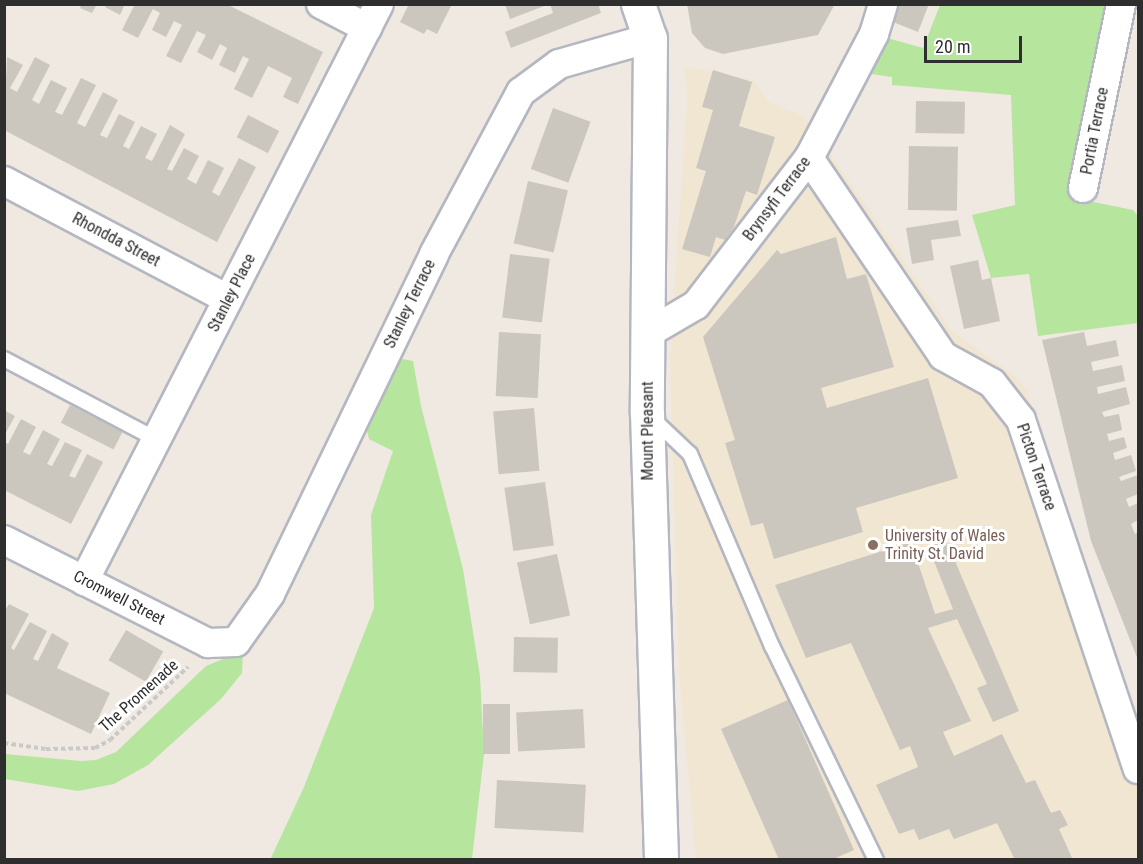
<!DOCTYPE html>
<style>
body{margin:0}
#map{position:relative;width:1143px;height:864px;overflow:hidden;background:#efe9e1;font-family:"Roboto Condensed",sans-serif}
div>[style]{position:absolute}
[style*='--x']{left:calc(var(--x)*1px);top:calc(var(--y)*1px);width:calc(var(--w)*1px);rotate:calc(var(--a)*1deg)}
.education>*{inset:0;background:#f0e6d1}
.green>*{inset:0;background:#b6e59e}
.building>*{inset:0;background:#cbc7bf;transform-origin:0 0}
.path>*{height:4px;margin-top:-2px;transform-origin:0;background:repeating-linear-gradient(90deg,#c9c9c9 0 4.5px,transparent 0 7.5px)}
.roads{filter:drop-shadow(2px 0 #b4b7c1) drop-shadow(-2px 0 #b4b7c1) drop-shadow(0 2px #b4b7c1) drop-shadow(0 -2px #b4b7c1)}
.lane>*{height:14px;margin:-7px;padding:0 7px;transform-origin:7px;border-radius:7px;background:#fff}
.street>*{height:28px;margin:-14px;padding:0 14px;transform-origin:14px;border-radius:14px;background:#fff}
.secondary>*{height:33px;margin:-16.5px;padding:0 16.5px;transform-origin:16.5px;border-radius:16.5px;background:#fff}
.dots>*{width:16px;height:16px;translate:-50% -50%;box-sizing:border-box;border:3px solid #fff;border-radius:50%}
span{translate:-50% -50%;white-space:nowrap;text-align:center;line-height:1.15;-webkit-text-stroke:6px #fff;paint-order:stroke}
.street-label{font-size:16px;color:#2e2e2e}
.education-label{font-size:16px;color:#785e54}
.left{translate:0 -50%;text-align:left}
.frame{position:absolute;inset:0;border:6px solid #2e2e2e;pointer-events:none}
.scale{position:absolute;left:924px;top:36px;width:98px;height:27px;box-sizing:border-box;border:3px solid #2e2e2e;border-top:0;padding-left:8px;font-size:18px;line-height:21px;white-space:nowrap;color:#2e2e2e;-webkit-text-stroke:4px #fff;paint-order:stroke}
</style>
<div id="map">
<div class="education">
<div style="clip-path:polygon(685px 67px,754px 80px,768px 102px,805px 117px,952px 331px,1013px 374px,1027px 389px,1138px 789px,1138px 859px,696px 859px,679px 669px,670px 359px,687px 103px)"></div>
</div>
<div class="green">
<div style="clip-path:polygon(940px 5px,1110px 5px,1069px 197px,1133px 210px,1138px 216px,1138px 323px,1038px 336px,1029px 274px,991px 278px,972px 215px,1015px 205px,1011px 95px,892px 85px,892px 77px,865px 73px,880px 36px,923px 48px)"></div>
<div style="clip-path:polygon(402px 359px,413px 361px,421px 406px,463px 569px,480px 676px,484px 754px,472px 859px,270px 860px,304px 787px,374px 608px,371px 515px,393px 451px,369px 439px,365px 422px)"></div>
<div style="clip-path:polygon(243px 651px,242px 673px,221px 699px,148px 765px,114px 784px,78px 791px,5px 779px,4px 754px,81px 761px,96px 760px,116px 752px,206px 666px)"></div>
</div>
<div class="building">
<div style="clip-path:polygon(82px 4px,97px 4px,92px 13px,80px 8px)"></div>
<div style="clip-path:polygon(107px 4px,125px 4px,120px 15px,105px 7px)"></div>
<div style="clip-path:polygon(135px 4px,226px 4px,323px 52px,298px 104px,283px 97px,292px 78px,268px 66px,252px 98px,234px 89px,249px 59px,243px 56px,235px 73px,219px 65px,227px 48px,220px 44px,212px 60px,197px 52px,206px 35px,197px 31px,181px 63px,166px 56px,182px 25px,174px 21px,166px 37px,152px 30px,160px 13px,153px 9px,138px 38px,122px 30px)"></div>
<div style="clip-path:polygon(409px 4px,452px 4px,437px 34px,427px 29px,424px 34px,400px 22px)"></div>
<div style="clip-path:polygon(505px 4px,547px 4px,547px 5px,510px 19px)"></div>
<div style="clip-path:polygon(550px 4px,598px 4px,601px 13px,511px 48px,505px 32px,553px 13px)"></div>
<div style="clip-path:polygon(687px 4px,835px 4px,818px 35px,723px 54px,705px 48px,692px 33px)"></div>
<div style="clip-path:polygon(894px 4px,929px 4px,918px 32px,888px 20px)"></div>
<div style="clip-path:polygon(7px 57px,23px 65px,10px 88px,17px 92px,35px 57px,50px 65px,32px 100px,39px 104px,51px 80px,67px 88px,55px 112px,62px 115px,81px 78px,96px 85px,77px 123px,85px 127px,103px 92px,118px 100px,100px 135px,107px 138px,119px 114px,135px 122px,123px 146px,129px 149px,141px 126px,157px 134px,145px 158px,152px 161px,170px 125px,185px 134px,167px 169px,172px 171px,184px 148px,199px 156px,187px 179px,196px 184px,208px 160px,224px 168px,212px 192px,219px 196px,239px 158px,256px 167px,217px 242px,4px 130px)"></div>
<div style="clip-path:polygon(713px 70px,752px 82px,739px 126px,775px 137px,757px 195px,746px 191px,734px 227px,725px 240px,716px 237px,710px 257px,682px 249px,706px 171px,696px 168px,713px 110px,702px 107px)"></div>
<div style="left:916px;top:101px;width:49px;height:32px;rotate:1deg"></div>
<div style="left:553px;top:108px;width:40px;height:65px;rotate:20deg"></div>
<div style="left:248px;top:115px;width:35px;height:25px;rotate:27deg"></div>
<div style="left:909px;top:146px;width:49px;height:64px;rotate:1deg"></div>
<div style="left:528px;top:181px;width:41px;height:64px;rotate:13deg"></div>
<div style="clip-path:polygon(958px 220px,961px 236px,931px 240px,934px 260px,912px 264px,906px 228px)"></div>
<div style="clip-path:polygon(836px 237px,847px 279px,866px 274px,894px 367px,821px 388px,827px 408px,928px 378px,958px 478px,856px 508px,863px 532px,774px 559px,763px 523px,751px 526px,725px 443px,735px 440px,703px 337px,777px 250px,781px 254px)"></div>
<div style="left:510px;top:254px;width:40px;height:64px;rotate:7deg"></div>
<div style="clip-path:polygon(978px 260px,982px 280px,991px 278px,1000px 321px,964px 329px,950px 266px)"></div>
<div style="left:499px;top:332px;width:42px;height:64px;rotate:3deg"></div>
<div style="clip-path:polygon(1084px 332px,1087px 346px,1116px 340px,1119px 356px,1091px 362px,1093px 371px,1122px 365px,1125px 381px,1097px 387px,1098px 394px,1126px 387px,1130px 404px,1102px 412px,1104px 417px,1119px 414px,1122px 430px,1107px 434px,1109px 441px,1124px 437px,1127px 448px,1113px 453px,1115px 460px,1131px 455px,1136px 471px,1119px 477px,1121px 481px,1138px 475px,1138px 494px,1126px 499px,1129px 507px,1138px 503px,1138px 520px,1131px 524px,1135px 534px,1138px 532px,1138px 660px,1091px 541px,1042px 340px)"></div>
<div style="left:70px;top:405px;width:59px;height:20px;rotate:27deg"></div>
<div style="left:534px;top:408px;width:63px;height:41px;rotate:85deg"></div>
<div style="clip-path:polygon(4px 410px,15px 416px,4px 436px)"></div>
<div style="clip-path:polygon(21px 419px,36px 427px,23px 452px,30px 455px,43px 430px,60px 439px,47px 464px,52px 466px,65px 442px,82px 450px,69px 476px,75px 478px,87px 454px,103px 462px,71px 524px,4px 490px,4px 442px,8px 444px)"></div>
<div style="left:545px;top:482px;width:64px;height:41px;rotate:82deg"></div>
<div style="clip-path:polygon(946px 540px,1019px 711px,993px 722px,977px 688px,987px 684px,957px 619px,928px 628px,971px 721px,943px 732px,954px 756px,1002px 734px,1026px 783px,1035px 780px,1051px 813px,1060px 810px,1068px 825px,1059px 829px,1073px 860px,1015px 860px,997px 823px,954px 839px,949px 829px,919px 840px,914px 829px,899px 834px,876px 785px,918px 767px,910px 746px,900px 750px,851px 643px,806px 658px,775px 585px,911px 542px,935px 614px,953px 609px,928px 546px)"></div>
<div style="left:557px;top:554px;width:63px;height:41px;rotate:78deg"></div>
<div style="clip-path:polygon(9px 604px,29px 614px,11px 648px,14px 650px,30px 622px,47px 631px,33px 659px,38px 661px,52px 633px,69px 643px,57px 668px,110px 693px,91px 734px,4px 693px,4px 612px)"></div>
<div style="left:126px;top:630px;width:43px;height:35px;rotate:30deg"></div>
<div style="left:514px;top:637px;width:44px;height:35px;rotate:1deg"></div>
<div style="clip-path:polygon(788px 700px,854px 850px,831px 860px,779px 860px,721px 729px)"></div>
<div style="left:483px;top:704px;width:27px;height:50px"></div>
<div style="left:583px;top:709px;width:39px;height:67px;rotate:87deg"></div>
<div style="left:497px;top:780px;width:89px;height:48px;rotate:3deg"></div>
</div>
<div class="path">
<div style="--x:4;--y:743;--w:42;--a:8.1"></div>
<div style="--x:46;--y:749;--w:49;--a:-1.2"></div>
<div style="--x:95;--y:748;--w:17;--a:-28"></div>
<div style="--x:110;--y:740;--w:107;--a:-43.1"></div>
</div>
<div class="roads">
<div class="lane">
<div style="--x:4;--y:359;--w:172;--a:27.8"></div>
<div style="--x:652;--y:418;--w:52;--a:43.5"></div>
<div style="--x:690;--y:454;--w:209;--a:66.9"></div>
<div style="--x:772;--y:646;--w:238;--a:64.1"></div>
</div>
<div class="street">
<div style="--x:321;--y:4;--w:52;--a:27.6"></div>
<div style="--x:809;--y:158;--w:239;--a:55.9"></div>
<div style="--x:943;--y:356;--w:56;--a:28.9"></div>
<div style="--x:992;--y:383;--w:47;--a:51.9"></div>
<div style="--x:1021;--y:420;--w:368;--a:71.5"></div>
<div style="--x:4;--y:181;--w:253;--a:27.8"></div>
<div style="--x:1083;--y:188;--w:188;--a:-78.3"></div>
<div style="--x:650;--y:332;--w:53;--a:-30.4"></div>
<div style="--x:696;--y:305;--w:185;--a:-52.5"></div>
<div style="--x:809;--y:158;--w:140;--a:-62.3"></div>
<div style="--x:874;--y:34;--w:31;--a:-73"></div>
<div style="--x:4;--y:540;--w:229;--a:26.8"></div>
<div style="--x:208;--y:643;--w:28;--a:-2"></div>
<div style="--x:236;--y:642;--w:59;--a:-54.7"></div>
<div style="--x:270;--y:594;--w:377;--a:-64.2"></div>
<div style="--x:434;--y:254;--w:184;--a:-61.8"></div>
<div style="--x:521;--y:92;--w:47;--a:-36.4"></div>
<div style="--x:559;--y:64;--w:95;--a:-15.9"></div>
<div style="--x:84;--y:581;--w:648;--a:-62.92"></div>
</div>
<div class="secondary">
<div style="--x:638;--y:4;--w:36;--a:71"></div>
<div style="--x:650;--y:38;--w:375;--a:90.5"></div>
<div style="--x:647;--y:413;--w:447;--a:88.2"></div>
</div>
</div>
<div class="dots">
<div style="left:873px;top:545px;background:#8d6e63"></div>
</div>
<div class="street-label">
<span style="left:1095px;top:131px;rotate:-79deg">Portia Terrace</span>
<span style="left:777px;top:199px;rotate:-53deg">Brynsyfi Terrace</span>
<span style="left:116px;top:240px;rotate:28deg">Rhondda Street</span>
<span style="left:232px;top:293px;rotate:-63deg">Stanley Place</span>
<span style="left:410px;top:304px;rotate:-64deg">Stanley Terrace</span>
<span style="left:648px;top:431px;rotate:-90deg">Mount Pleasant</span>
<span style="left:1036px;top:467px;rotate:71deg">Picton Terrace</span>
<span style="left:119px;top:598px;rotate:27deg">Cromwell Street</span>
<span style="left:139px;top:696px;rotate:-42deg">The Promenade</span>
</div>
<div class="education-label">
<span class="left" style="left:885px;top:545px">University of Wales<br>Trinity St. David</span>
</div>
<div class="frame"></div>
<div class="scale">20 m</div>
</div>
